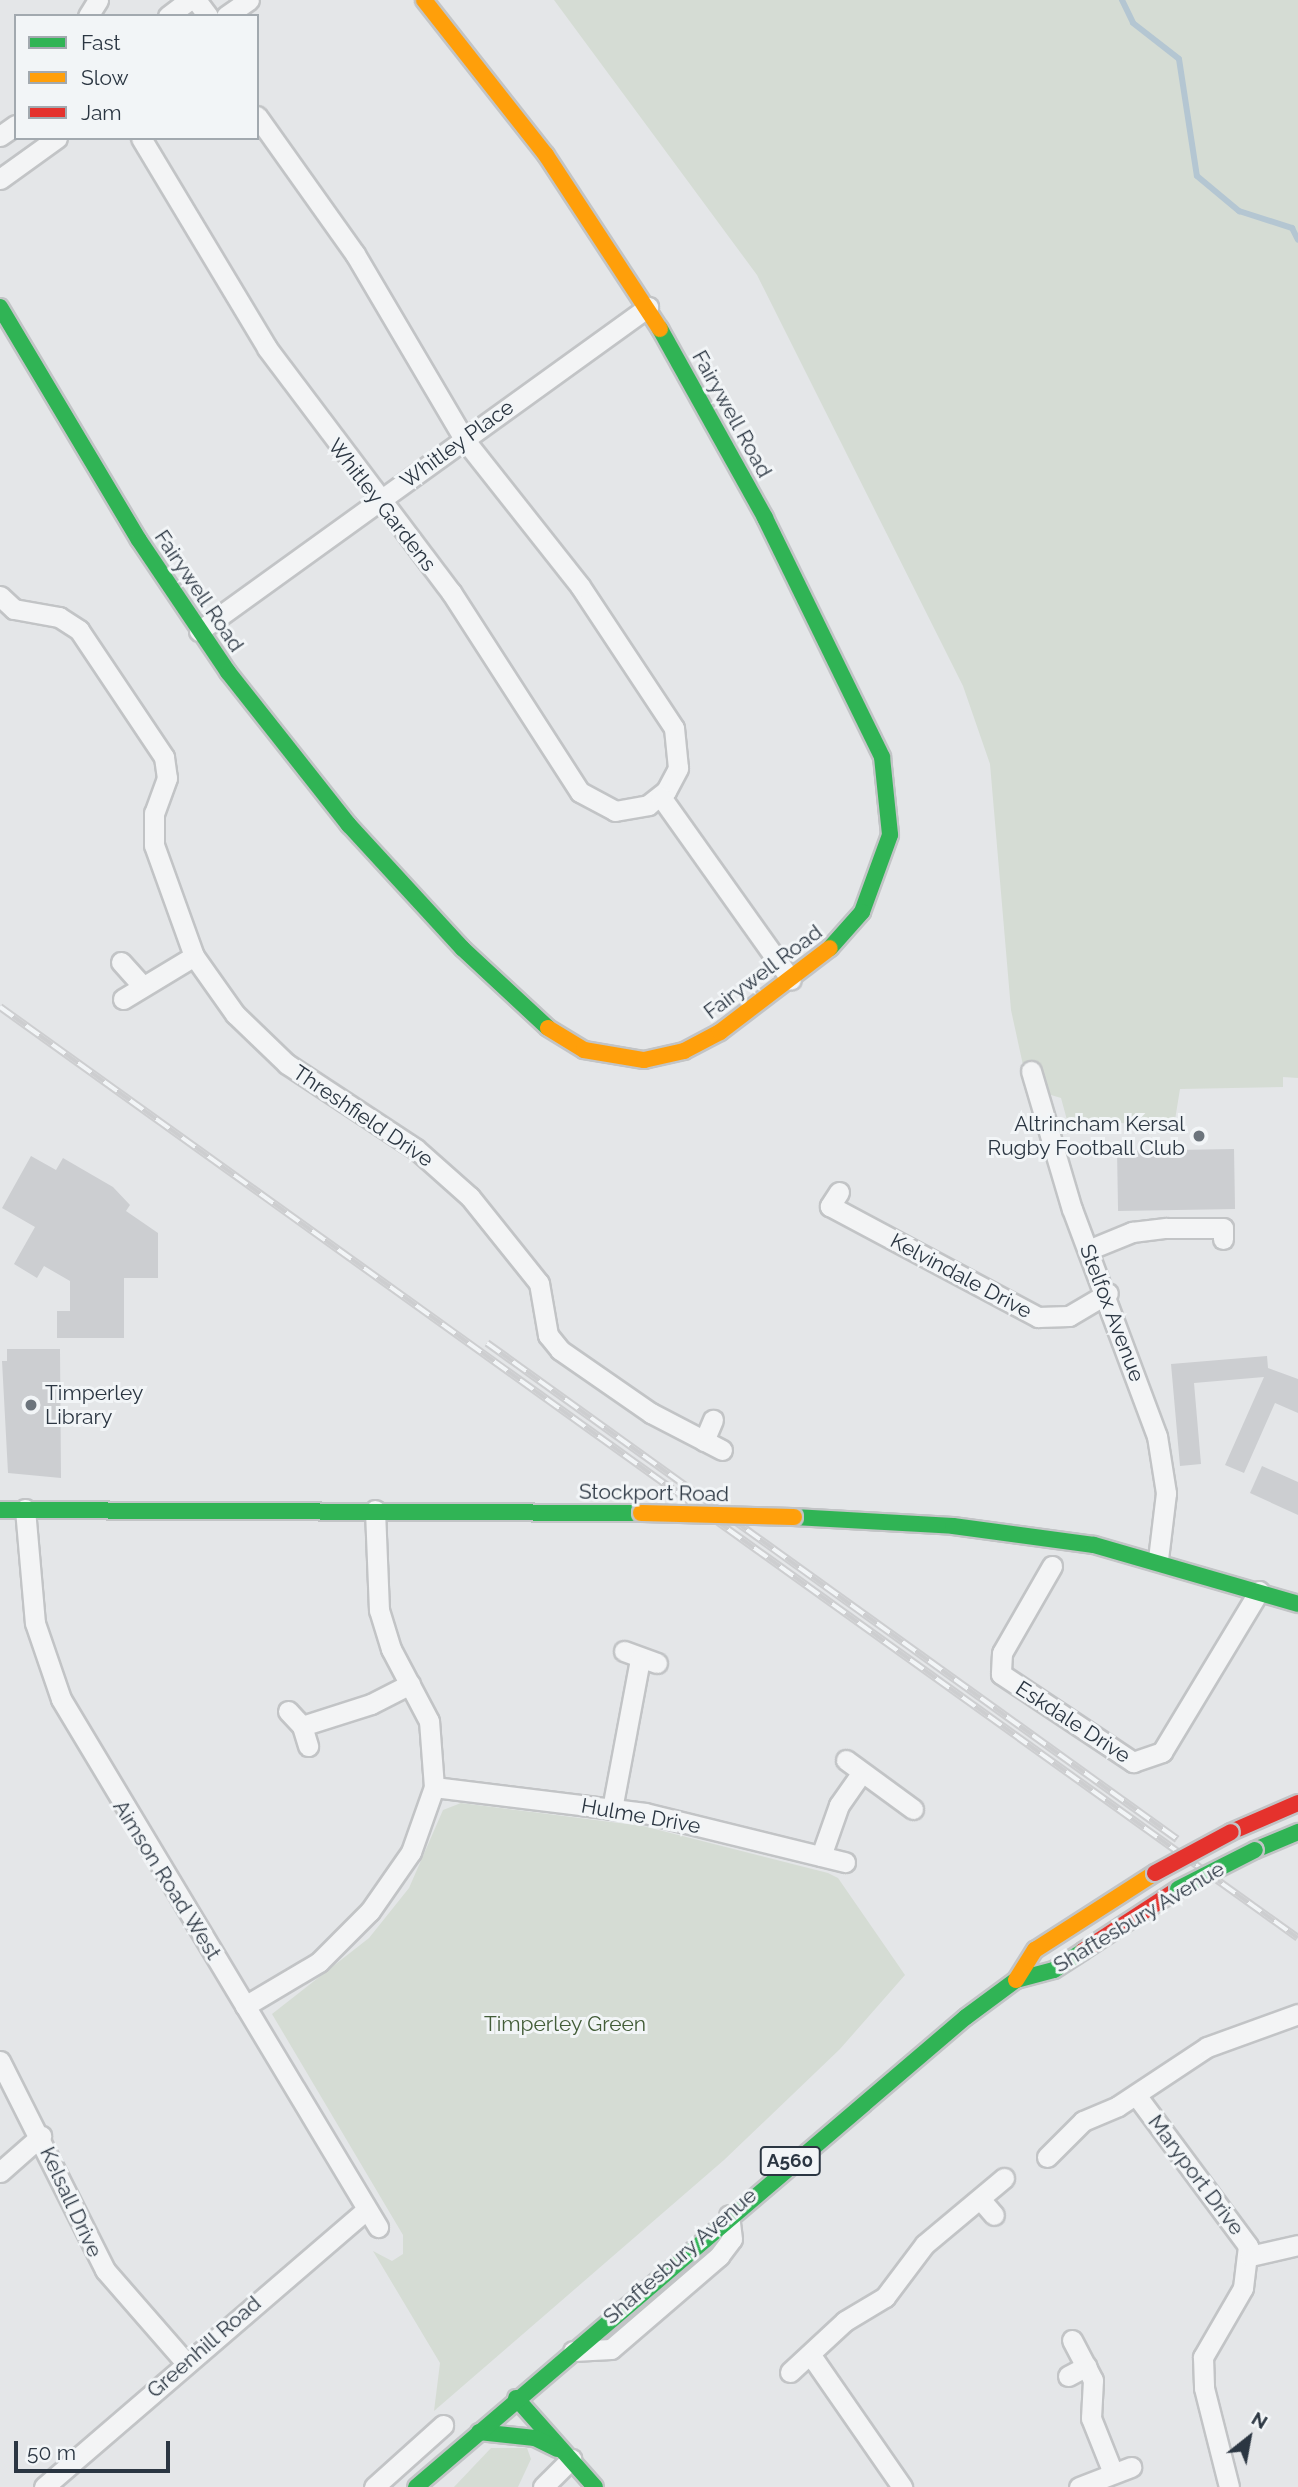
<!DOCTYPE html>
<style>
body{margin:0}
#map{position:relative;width:1298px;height:2487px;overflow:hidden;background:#e4e6e8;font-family:Raleway,sans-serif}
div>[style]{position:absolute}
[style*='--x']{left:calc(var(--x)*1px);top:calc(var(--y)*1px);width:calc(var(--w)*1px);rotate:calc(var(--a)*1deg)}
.green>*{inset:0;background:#d5dcd4}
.stream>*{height:6px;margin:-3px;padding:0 3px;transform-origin:3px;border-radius:3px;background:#b4c6d2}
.building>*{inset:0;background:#ccced1;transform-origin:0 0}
.roads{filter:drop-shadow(2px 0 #c2c4c6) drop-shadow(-2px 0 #c2c4c6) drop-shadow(0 2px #c2c4c6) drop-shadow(0 -2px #c2c4c6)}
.street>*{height:19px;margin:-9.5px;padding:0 9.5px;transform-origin:9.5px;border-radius:9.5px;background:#f3f4f5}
.fast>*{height:16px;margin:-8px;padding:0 8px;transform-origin:8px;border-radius:8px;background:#30b455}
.slow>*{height:16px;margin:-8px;padding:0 8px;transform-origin:8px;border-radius:8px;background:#ff9f0a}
.jam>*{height:16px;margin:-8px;padding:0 8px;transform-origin:8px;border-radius:8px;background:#e5322d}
.rail>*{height:8px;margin-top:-4px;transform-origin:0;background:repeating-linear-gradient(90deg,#f2f5f7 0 16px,#cdced0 0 32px);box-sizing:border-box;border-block:2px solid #cdced0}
.bridges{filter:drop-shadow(2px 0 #c2c4c6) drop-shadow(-2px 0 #c2c4c6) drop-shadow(0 2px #c2c4c6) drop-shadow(0 -2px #c2c4c6)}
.fast-bridge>*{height:16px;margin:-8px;padding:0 8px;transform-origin:8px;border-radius:8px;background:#30b455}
.slow-bridge>*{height:16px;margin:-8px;padding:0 8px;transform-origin:8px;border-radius:8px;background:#ff9f0a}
.jam-bridge>*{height:16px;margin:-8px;padding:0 8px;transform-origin:8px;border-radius:8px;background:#e5322d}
.dots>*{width:19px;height:19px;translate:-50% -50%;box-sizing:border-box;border:4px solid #f2f5f7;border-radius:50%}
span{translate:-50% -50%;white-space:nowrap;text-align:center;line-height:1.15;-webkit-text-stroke:6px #f2f5f7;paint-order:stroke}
.shield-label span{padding:2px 5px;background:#f2f5f7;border:2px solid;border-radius:5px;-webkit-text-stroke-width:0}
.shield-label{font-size:19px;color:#2b3642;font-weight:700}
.street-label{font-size:21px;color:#2b3642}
.poi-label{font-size:21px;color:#2b3642}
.right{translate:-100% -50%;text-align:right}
.left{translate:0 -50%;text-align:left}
.park-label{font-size:21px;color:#435d38}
.legend{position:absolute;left:14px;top:14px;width:245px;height:126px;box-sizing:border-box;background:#f2f5f7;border:2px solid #a2a9af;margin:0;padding:9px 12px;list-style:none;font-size:21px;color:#2b3642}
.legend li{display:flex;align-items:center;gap:14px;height:35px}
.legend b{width:35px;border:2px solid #a2a9af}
.north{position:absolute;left:1214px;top:2403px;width:70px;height:70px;-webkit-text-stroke:5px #f2f5f7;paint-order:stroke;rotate:31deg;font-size:19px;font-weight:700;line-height:28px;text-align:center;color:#2b3642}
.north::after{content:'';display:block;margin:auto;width:24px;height:32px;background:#2b3642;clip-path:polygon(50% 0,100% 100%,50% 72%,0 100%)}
.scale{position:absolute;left:14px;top:2441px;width:156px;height:32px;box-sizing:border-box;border:4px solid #2b3642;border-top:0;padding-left:9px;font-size:21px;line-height:24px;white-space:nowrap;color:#2b3642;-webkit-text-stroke:5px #f2f5f7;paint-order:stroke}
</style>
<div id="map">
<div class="green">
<div style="clip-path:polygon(554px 0,1298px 0,1298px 1078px,1283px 1077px,1283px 1087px,1180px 1089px,1174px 1126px,1067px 1120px,1061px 1098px,1028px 1088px,1011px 1010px,990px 764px,963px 686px,757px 275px)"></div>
<div style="clip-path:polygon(461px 1803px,643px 1826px,828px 1873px,838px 1878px,905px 1975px,840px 2049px,724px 2160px,434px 2411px,440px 2363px,373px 2251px,392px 2261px,403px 2254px,403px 2235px,272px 2014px,369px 1938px,409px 1888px,443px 1810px)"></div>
<div style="clip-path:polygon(491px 2448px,527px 2448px,531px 2459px,518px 2487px,454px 2487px)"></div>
</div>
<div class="stream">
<div style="--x:1122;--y:0;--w:25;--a:64"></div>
<div style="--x:1133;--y:23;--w:58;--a:38"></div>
<div style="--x:1179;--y:59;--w:118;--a:81.3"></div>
<div style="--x:1197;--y:176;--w:55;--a:39.8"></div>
<div style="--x:1239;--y:211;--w:56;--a:17.8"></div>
<div style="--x:1292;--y:228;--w:13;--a:63"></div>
</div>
<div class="building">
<div style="left:1234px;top:1149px;width:60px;height:117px;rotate:89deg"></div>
<div style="clip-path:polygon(31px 1156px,56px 1170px,63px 1158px,113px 1187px,130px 1205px,126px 1211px,158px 1233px,158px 1278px,124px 1278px,124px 1338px,57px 1338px,57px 1311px,70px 1311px,70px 1281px,44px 1266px,37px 1278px,14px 1264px,35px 1227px,2px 1208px)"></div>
<div style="clip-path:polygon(7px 1349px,60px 1349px,61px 1478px,8px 1473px,2px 1361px,7px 1361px)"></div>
<div style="clip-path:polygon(1267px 1356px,1268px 1368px,1298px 1379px,1298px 1413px,1275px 1403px,1244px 1473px,1225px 1465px,1264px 1377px,1194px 1383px,1201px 1464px,1180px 1466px,1171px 1364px)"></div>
<div style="clip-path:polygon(1262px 1466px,1298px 1482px,1298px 1515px,1250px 1493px)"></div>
</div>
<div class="roads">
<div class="street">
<div style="--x:196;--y:0;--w:20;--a:53"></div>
<div style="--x:88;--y:16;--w:19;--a:-58"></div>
<div style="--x:168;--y:16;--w:26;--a:-37"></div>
<div style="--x:226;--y:16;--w:28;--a:-35"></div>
<div style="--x:0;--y:136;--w:19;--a:-35"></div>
<div style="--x:141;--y:138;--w:245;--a:59"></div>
<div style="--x:267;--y:348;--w:306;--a:53"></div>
<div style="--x:451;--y:592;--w:238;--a:57.2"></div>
<div style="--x:580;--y:792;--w:40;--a:28"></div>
<div style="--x:615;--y:811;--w:34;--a:-10"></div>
<div style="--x:648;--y:805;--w:23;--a:-38"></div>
<div style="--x:666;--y:791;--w:26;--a:-62"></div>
<div style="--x:678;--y:768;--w:40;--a:-95.7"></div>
<div style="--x:674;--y:728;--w:170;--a:-123.5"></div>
<div style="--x:580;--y:586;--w:187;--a:-128.3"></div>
<div style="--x:464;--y:439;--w:215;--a:-120.5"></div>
<div style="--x:355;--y:254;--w:169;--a:-125.4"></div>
<div style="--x:0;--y:179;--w:70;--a:-35.7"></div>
<div style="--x:0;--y:596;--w:19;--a:43"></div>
<div style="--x:14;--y:609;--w:46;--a:10.1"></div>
<div style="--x:59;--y:617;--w:24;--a:33"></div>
<div style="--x:79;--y:630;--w:153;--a:56.2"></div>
<div style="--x:164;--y:757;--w:21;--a:82"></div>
<div style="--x:167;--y:778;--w:37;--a:110"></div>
<div style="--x:154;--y:813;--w:32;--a:90"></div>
<div style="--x:154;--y:845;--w:118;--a:70.2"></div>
<div style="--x:194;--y:956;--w:71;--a:54.7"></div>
<div style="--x:235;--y:1014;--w:72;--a:43.9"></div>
<div style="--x:287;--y:1064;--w:154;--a:33.4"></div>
<div style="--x:416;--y:1149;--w:72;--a:41.6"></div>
<div style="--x:470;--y:1197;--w:110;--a:51.3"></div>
<div style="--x:539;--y:1283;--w:53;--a:80.2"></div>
<div style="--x:548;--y:1335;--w:19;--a:51"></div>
<div style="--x:560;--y:1350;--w:111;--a:34.7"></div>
<div style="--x:651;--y:1413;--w:80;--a:27.5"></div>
<div style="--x:199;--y:631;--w:554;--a:-35.81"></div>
<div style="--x:661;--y:797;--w:224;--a:54.6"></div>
<div style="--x:121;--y:962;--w:30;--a:48"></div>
<div style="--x:123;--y:999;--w:83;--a:-31.2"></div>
<div style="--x:1031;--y:1071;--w:144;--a:73.5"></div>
<div style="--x:1072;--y:1209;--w:242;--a:69.5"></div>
<div style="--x:1157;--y:1436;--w:58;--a:81"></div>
<div style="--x:1166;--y:1493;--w:66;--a:96.9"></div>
<div style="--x:839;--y:1192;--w:17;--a:123"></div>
<div style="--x:830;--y:1206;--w:236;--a:28.1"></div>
<div style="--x:1038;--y:1317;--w:31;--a:-2"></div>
<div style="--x:1069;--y:1316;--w:45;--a:-30.5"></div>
<div style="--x:1088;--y:1250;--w:48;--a:-22.2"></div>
<div style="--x:1132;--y:1232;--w:34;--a:-7"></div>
<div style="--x:1166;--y:1228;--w:57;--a:0"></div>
<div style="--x:1223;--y:1228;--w:11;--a:90"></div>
<div style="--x:704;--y:1441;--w:23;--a:-67"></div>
<div style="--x:25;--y:1509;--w:114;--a:85"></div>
<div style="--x:35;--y:1623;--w:80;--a:71.1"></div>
<div style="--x:61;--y:1699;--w:616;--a:59.02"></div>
<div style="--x:1052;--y:1566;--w:100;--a:119.9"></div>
<div style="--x:1002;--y:1653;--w:21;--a:93"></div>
<div style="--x:1001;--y:1674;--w:159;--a:33.7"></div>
<div style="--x:1133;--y:1762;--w:31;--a:-19"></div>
<div style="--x:1162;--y:1752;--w:188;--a:-58.9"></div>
<div style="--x:624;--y:1651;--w:35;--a:20"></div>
<div style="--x:288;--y:1711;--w:21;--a:47"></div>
<div style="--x:302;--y:1726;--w:21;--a:73"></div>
<div style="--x:302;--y:1726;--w:72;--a:-17.7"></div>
<div style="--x:371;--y:1704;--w:44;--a:-27.1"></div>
<div style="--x:846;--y:1760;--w:83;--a:36.2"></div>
<div style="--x:434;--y:1787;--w:213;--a:7"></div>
<div style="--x:645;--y:1813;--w:206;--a:13.8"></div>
<div style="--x:612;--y:1809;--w:153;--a:-79.4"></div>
<div style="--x:821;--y:1856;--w:54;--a:-70.6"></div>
<div style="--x:839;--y:1805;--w:38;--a:-55"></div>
<div style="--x:245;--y:2006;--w:86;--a:-30.7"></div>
<div style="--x:319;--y:1962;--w:72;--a:-45"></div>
<div style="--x:370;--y:1911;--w:72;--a:-55.2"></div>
<div style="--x:411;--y:1852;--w:69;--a:-70.5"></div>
<div style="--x:434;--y:1787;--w:66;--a:-94.3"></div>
<div style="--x:429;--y:1721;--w:81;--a:-117.8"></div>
<div style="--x:391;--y:1649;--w:41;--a:-107.1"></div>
<div style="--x:379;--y:1610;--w:100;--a:-92.3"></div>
<div style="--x:0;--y:2061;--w:234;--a:63.3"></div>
<div style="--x:105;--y:2270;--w:123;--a:48.9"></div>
<div style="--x:1136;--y:2095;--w:188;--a:53.4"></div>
<div style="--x:1248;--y:2246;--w:42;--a:96.8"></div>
<div style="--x:1243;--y:2288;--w:80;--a:120.1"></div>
<div style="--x:1203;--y:2357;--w:31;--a:88"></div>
<div style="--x:1204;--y:2388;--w:102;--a:75.8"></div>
<div style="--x:1047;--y:2157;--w:51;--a:-45"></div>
<div style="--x:1083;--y:2121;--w:38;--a:-23"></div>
<div style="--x:1118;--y:2106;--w:107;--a:-33.5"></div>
<div style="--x:1207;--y:2047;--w:97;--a:-19.9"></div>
<div style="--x:0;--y:2172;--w:55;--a:-41.3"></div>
<div style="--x:980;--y:2199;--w:21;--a:49"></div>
<div style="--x:1250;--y:2256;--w:49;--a:-12.9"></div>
<div style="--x:1072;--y:2340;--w:45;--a:62.3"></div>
<div style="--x:1093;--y:2380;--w:38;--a:93"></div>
<div style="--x:1091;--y:2418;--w:59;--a:68.2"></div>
<div style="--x:573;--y:2351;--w:38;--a:-3"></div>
<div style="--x:611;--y:2349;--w:143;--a:-40.7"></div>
<div style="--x:719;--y:2256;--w:21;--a:-53"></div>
<div style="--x:732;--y:2239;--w:24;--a:-97"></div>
<div style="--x:810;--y:2354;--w:162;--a:55.3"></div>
<div style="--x:790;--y:2372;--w:75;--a:-42.8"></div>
<div style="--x:845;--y:2321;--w:47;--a:-31"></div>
<div style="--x:885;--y:2297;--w:66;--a:-53"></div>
<div style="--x:925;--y:2244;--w:103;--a:-39.9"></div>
<div style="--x:1068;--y:2376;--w:21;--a:-28"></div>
<div style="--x:44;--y:2487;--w:425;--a:-40.7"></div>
<div style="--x:374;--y:2487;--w:93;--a:-41.9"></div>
<div style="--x:543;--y:2487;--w:40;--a:-45"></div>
<div style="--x:1079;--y:2487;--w:56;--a:-21"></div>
</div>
<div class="fast">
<div style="--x:0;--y:307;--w:271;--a:59.2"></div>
<div style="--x:139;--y:540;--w:159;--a:56"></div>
<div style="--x:228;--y:672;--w:195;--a:51.7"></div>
<div style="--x:349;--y:825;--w:167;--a:47.4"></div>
<div style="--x:462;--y:948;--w:117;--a:42.9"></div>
<div style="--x:660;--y:329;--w:216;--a:60.9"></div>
<div style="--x:765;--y:518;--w:266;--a:63.9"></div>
<div style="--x:882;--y:757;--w:78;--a:84.1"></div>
<div style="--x:890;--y:835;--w:82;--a:110"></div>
<div style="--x:862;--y:912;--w:48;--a:131.6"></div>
<div style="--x:0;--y:1510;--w:641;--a:0.27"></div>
<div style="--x:794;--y:1517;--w:159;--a:3.2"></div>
<div style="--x:953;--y:1526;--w:142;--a:7.7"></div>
<div style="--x:1094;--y:1545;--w:212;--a:16.1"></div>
<div style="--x:1255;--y:1850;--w:47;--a:-22.7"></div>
<div style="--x:516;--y:2398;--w:119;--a:48.4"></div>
<div style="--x:479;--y:2432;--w:56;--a:6.1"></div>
<div style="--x:535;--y:2438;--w:25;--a:26"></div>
<div style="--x:416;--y:2487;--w:723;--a:-40.52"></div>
<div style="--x:966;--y:2017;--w:62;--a:-36.5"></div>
<div style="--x:1016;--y:1980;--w:39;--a:-15"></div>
<div style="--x:1054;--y:1970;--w:35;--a:-33"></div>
</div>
<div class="slow">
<div style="--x:424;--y:0;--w:197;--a:51.8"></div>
<div style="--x:546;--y:155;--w:208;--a:56.8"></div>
<div style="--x:548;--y:1028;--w:42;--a:31.4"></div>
<div style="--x:584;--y:1050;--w:61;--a:9.5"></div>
<div style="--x:644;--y:1060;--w:41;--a:-12.7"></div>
<div style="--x:684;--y:1051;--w:41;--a:-27.8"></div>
<div style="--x:720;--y:1032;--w:138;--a:-37.4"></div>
<div style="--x:1016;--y:1980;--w:36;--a:-58"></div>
<div style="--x:1035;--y:1950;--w:143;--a:-32.7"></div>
</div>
<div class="jam">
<div style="--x:1231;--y:1832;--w:73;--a:-23.4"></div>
<div style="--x:1083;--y:1951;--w:113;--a:-33.1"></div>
</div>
</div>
<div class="rail">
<div style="--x:0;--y:1007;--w:1597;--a:35.65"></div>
<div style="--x:487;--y:1343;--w:850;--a:35.71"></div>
</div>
<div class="bridges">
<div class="fast-bridge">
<div style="--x:1178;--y:1889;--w:86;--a:-26.9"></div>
</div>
<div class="slow-bridge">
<div style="--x:641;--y:1513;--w:153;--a:1.5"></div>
</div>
<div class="jam-bridge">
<div style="--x:1155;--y:1873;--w:86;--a:-28.3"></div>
</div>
</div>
<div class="dots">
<div style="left:1199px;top:1136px;background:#6c747c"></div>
<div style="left:31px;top:1405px;background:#6c747c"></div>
</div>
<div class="shield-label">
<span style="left:790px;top:2161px">A560</span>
</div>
<div class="street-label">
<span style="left:732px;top:414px;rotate:61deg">Fairywell Road</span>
<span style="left:457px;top:444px;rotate:-36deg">Whitley Place</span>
<span style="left:382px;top:505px;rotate:52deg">Whitley Gardens</span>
<span style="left:199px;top:591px;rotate:56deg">Fairywell Road</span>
<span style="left:763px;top:972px;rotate:-37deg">Fairywell Road</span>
<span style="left:363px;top:1116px;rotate:34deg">Threshfield Drive</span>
<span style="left:961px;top:1276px;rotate:28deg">Kelvindale Drive</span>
<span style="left:1112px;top:1313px;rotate:69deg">Stelfox Avenue</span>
<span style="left:654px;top:1493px;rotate:1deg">Stockport Road</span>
<span style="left:1073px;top:1722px;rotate:33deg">Eskdale Drive</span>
<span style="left:641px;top:1816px;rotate:10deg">Hulme Drive</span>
<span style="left:167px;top:1880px;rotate:58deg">Aimson Road West</span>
<span style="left:1139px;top:1917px;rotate:-31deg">Shaftesbury Avenue</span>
<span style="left:1196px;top:2175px;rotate:53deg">Maryport Drive</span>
<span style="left:71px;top:2202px;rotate:65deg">Kelsall Drive</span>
<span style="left:680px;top:2256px;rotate:-41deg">Shaftesbury Avenue</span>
<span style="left:204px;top:2347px;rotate:-41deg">Greenhill Road</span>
</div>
<div class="poi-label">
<span class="right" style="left:1185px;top:1136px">Altrincham Kersal<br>Rugby Football Club</span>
<span class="left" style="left:45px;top:1405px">Timperley<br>Library</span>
</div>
<div class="park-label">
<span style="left:565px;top:2024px">Timperley Green</span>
</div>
<ul class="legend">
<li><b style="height:9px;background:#30b455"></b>Fast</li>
<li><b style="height:9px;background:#ff9f0a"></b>Slow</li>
<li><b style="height:9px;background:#e5322d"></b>Jam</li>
</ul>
<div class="north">N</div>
<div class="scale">50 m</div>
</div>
